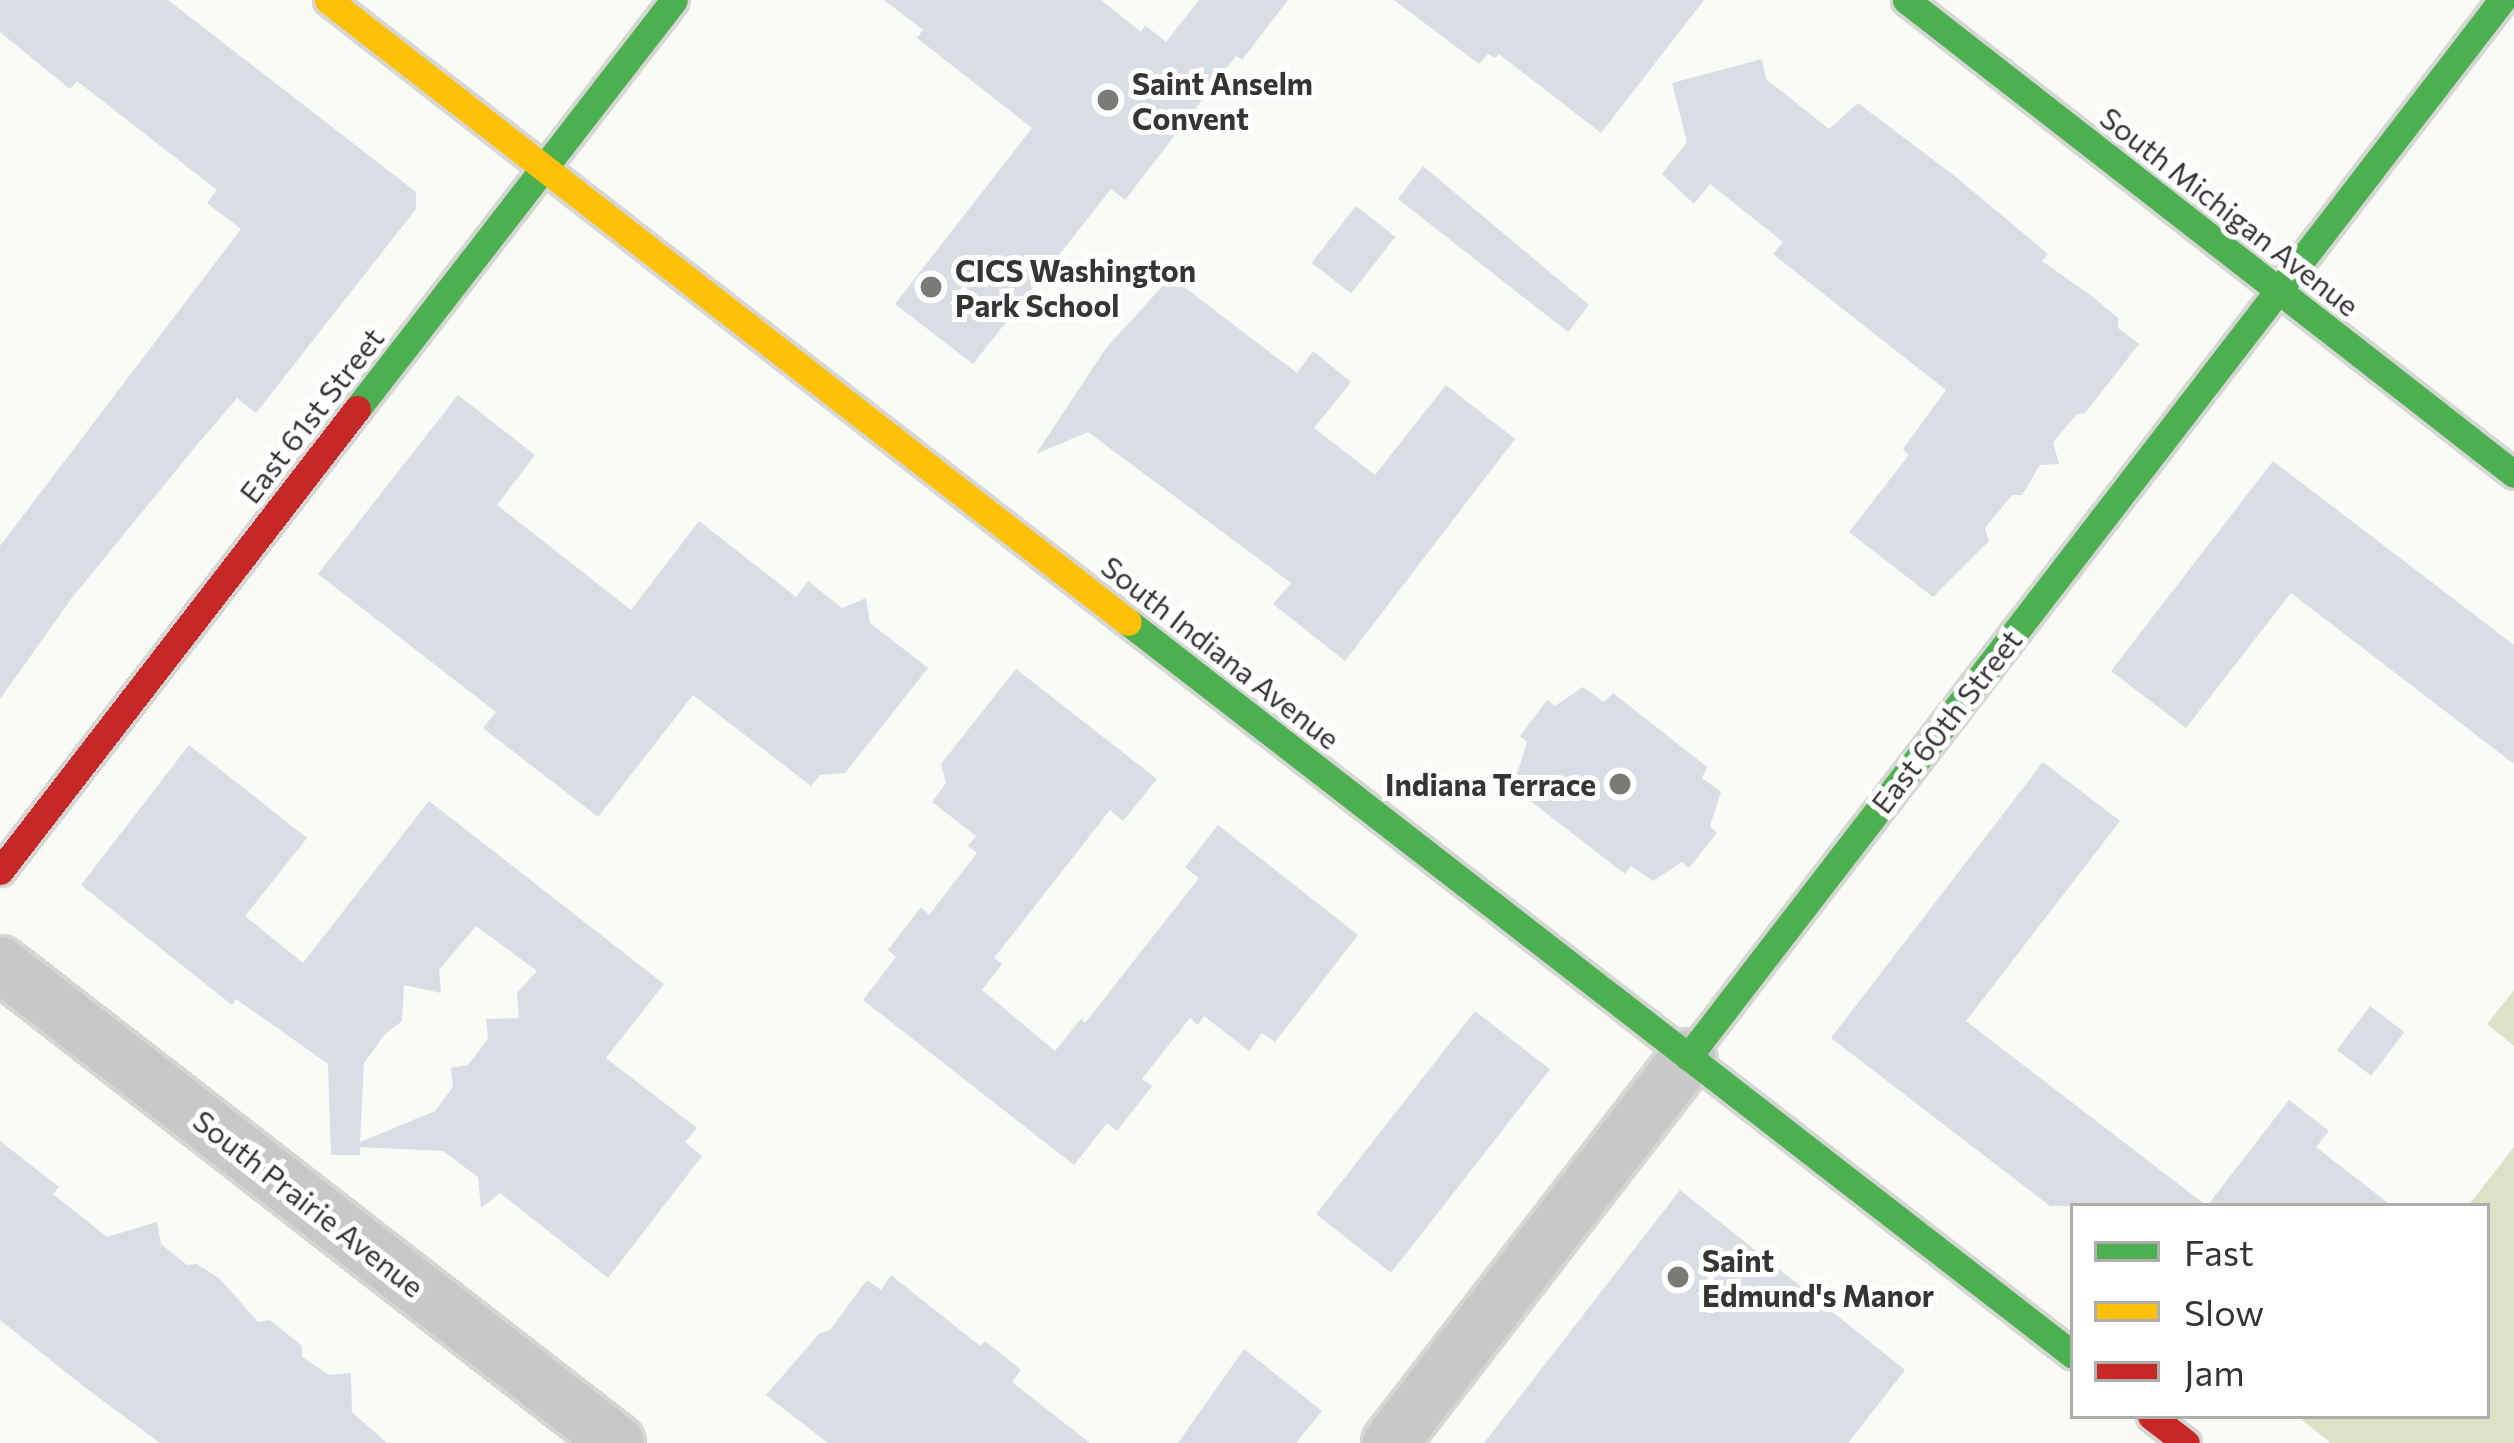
<!DOCTYPE html>
<style>
body{margin:0}
#map{position:relative;width:2514px;height:1443px;overflow:hidden;background:#f9fbf6;font-family:Commissioner,sans-serif}
div>[style]{position:absolute}
[style*='--x']{left:calc(var(--x)*1px);top:calc(var(--y)*1px);width:calc(var(--w)*1px);rotate:calc(var(--a)*1deg)}
.green>*{inset:0;background:#dbe2c6}
.building>*{inset:0;background:#d9dde4;transform-origin:0 0}
.roads{filter:drop-shadow(3px 0 #d6d7d4) drop-shadow(-3px 0 #d6d7d4) drop-shadow(0 3px #d6d7d4) drop-shadow(0 -3px #d6d7d4)}
.street>*{height:54px;margin:-27px;padding:0 27px;transform-origin:27px;border-radius:27px;background:#c8c9c6}
.fast>*{height:27px;margin:-13.5px;padding:0 13.5px;transform-origin:13.5px;border-radius:13.5px;background:#4caf50}
.slow>*{height:27px;margin:-13.5px;padding:0 13.5px;transform-origin:13.5px;border-radius:13.5px;background:#ffc107}
.jam>*{height:27px;margin:-13.5px;padding:0 13.5px;transform-origin:13.5px;border-radius:13.5px;background:#c62828}
.dots>*{width:33px;height:33px;translate:-50% -50%;box-sizing:border-box;border:6px solid #fff;border-radius:50%}
span{translate:-50% -50%;white-space:nowrap;text-align:center;line-height:1.15;-webkit-text-stroke:10px #fff;paint-order:stroke}
.poi-label{font-size:30px;color:#353633;font-weight:700}
.left{translate:0 -50%;text-align:left}
.right{translate:-100% -50%;text-align:right}
.street-label{font-size:30px;color:#353633}
.legend{position:absolute;left:2070px;top:1203px;width:420px;height:216px;box-sizing:border-box;background:#fff;border:3px solid #aeafad;margin:0;padding:15px 21px;list-style:none;font-size:36px;color:#353633}
.legend li{display:flex;align-items:center;gap:24px;height:60px}
.legend b{width:60px;border:3px solid #aeafad}
</style>
<div id="map">
<div class="green">
<div style="clip-path:polygon(2514px 990px,2514px 1046px,2487px 1024px)"></div>
<div style="clip-path:polygon(2514px 1147px,2514px 1443px,2331px 1443px,2302px 1420px,2305px 1416px,2487px 1416px,2487px 1206px,2468px 1206px)"></div>
</div>
<div class="building">
<div style="clip-path:polygon(0 0,168px 0,416px 192px,416px 209px,256px 413px,237px 398px,196px 446px,71px 599px,0 699px,0 546px,241px 229px,207px 203px,217px 190px,77px 81px,70px 89px,0 32px)"></div>
<div style="clip-path:polygon(884px 0,1101px 0,1141px 32px,1145px 25px,1166px 42px,1199px 0,1288px 0,1242px 60px,1236px 56px,1125px 200px,1111px 189px,973px 364px,895px 304px,1032px 128px,917px 38px,923px 30px)"></div>
<div style="clip-path:polygon(1394px 0,1704px 0,1601px 133px,1499px 54px,1495px 58px,1488px 54px,1479px 64px)"></div>
<div style="clip-path:polygon(1762px 59px,1766px 79px,1829px 129px,1858px 103px,1956px 177px,2048px 254px,2042px 261px,2093px 297px,2118px 318px,2118px 328px,2139px 344px,2085px 413px,2077px 414px,2053px 442px,2059px 464px,2040px 465px,2022px 495px,2012px 495px,1985px 528px,1989px 541px,1933px 597px,1849px 532px,1909px 455px,1903px 449px,1946px 390px,1773px 254px,1783px 242px,1710px 184px,1694px 204px,1662px 174px,1687px 142px,1672px 83px)"></div>
<div style="clip-path:polygon(1423px 166px,1589px 305px,1568px 332px,1398px 199px)"></div>
<div style="left:1356px;top:206px;width:50px;height:72px;rotate:38deg"></div>
<div style="clip-path:polygon(1171px 277px,1297px 373px,1313px 351px,1351px 382px,1314px 428px,1375px 475px,1446px 385px,1515px 439px,1345px 661px,1273px 604px,1291px 583px,1088px 432px,1036px 454px,1106px 348px)"></div>
<div style="clip-path:polygon(458px 395px,535px 455px,497px 505px,631px 610px,699px 521px,796px 597px,808px 581px,842px 608px,866px 598px,870px 623px,928px 668px,845px 773px,820px 775px,811px 786px,693px 695px,598px 817px,483px 728px,496px 712px,318px 574px)"></div>
<div style="clip-path:polygon(2273px 461px,2514px 645px,2514px 764px,2291px 593px,2186px 728px,2111px 671px)"></div>
<div style="clip-path:polygon(1016px 669px,1157px 779px,1123px 821px,1110px 810px,994px 958px,1002px 964px,982px 990px,1055px 1051px,1081px 1019px,1085px 1023px,1199px 878px,1185px 867px,1218px 825px,1358px 935px,1275px 1042px,1262px 1033px,1249px 1051px,1204px 1016px,1198px 1025px,1190px 1018px,1142px 1079px,1152px 1086px,1117px 1131px,1107px 1123px,1074px 1165px,863px 1000px,896px 957px,888px 950px,921px 907px,929px 915px,977px 853px,968px 846px,976px 836px,932px 802px,946px 783px,941px 764px)"></div>
<div style="clip-path:polygon(1583px 687px,1604px 702px,1613px 693px,1707px 767px,1702px 778px,1721px 792px,1710px 826px,1717px 833px,1689px 868px,1682px 862px,1653px 881px,1631px 866px,1625px 874px,1529px 800px,1537px 790px,1517px 774px,1527px 742px,1520px 736px,1547px 700px,1555px 706px)"></div>
<div style="clip-path:polygon(evenodd,189px 745px,307px 838px,245px 916px,303px 963px,429px 801px,664px 984px,606px 1058px,697px 1128px,685px 1142px,702px 1156px,608px 1278px,500px 1193px,481px 1208px,478px 1177px,443px 1151px,360px 1147px,360px 1155px,331px 1155px,328px 1064px,236px 999px,232px 1005px,81px 885px,189px 745px,476px 926px,537px 971px,517px 993px,519px 1018px,486px 1019px,488px 1039px,468px 1065px,451px 1068px,453px 1087px,435px 1111px,360px 1142px,364px 1063px,385px 1034px,402px 1021px,404px 985px,441px 993px,439px 970px,476px 926px)"></div>
<div style="clip-path:polygon(2043px 762px,2120px 821px,1966px 1021px,2207px 1206px,2289px 1100px,2329px 1131px,2316px 1147px,2392px 1206px,2050px 1206px,1831px 1038px)"></div>
<div style="left:2370px;top:1006px;width:43px;height:55px;rotate:37deg"></div>
<div style="left:1475px;top:1011px;width:95px;height:258px;rotate:38deg"></div>
<div style="clip-path:polygon(0 1141px,59px 1187px,53px 1194px,107px 1237px,157px 1222px,161px 1244px,187px 1265px,197px 1264px,220px 1279px,258px 1322px,270px 1320px,302px 1346px,302px 1357px,329px 1375px,351px 1373px,352px 1412px,387px 1443px,160px 1443px,87px 1389px,0 1320px)"></div>
<div style="clip-path:polygon(1680px 1190px,1905px 1370px,1848px 1443px,1484px 1443px)"></div>
<div style="clip-path:polygon(891px 1275px,980px 1346px,985px 1341px,1021px 1370px,1012px 1382px,1090px 1443px,828px 1443px,766px 1395px,819px 1334px,830px 1330px,867px 1280px,881px 1290px)"></div>
<div style="clip-path:polygon(1244px 1349px,1322px 1411px,1296px 1443px,1178px 1443px)"></div>
</div>
<div class="roads">
<div class="street">
<div style="--x:0;--y:964;--w:781;--a:37.82"></div>
<div style="--x:1390;--y:1443;--w:488;--a:-52.3"></div>
</div>
<div class="fast">
<div style="--x:1906;--y:0;--w:771;--a:37.94"></div>
<div style="--x:357;--y:409;--w:517;--a:-52.22"></div>
<div style="--x:1128;--y:622;--w:1196;--a:37.8"></div>
<div style="--x:1688;--y:1057;--w:1334;--a:-52.4"></div>
</div>
<div class="slow">
<div style="--x:328;--y:0;--w:1013;--a:37.87"></div>
</div>
<div class="jam">
<div style="--x:0;--y:871;--w:584;--a:-52.31"></div>
<div style="--x:2151;--y:1416;--w:44;--a:37.6"></div>
</div>
</div>
<div class="dots">
<div style="left:1108px;top:100px;background:#7a7b77"></div>
<div style="left:931px;top:287px;background:#7a7b77"></div>
<div style="left:1620px;top:784px;background:#7a7b77"></div>
<div style="left:1678px;top:1277px;background:#7a7b77"></div>
</div>
<div class="poi-label">
<span class="left" style="left:1132px;top:100px">Saint Anselm<br>Convent</span>
<span class="left" style="left:955px;top:287px">CICS Washington<br>Park School</span>
<span class="right" style="left:1596px;top:784px">Indiana Terrace</span>
<span class="left" style="left:1702px;top:1277px">Saint<br>Edmund's Manor</span>
</div>
<div class="street-label">
<span style="left:2230px;top:211px;rotate:38deg">South Michigan Avenue</span>
<span style="left:311px;top:415px;rotate:-52deg">East 61st Street</span>
<span style="left:1221px;top:652px;rotate:38deg">South Indiana Avenue</span>
<span style="left:1946px;top:721px;rotate:-52deg">East 60th Street</span>
<span style="left:309px;top:1203px;rotate:38deg">South Prairie Avenue</span>
</div>
<ul class="legend">
<li><b style="height:15px;background:#4caf50"></b>Fast</li>
<li><b style="height:15px;background:#ffc107"></b>Slow</li>
<li><b style="height:15px;background:#c62828"></b>Jam</li>
</ul>
</div>
